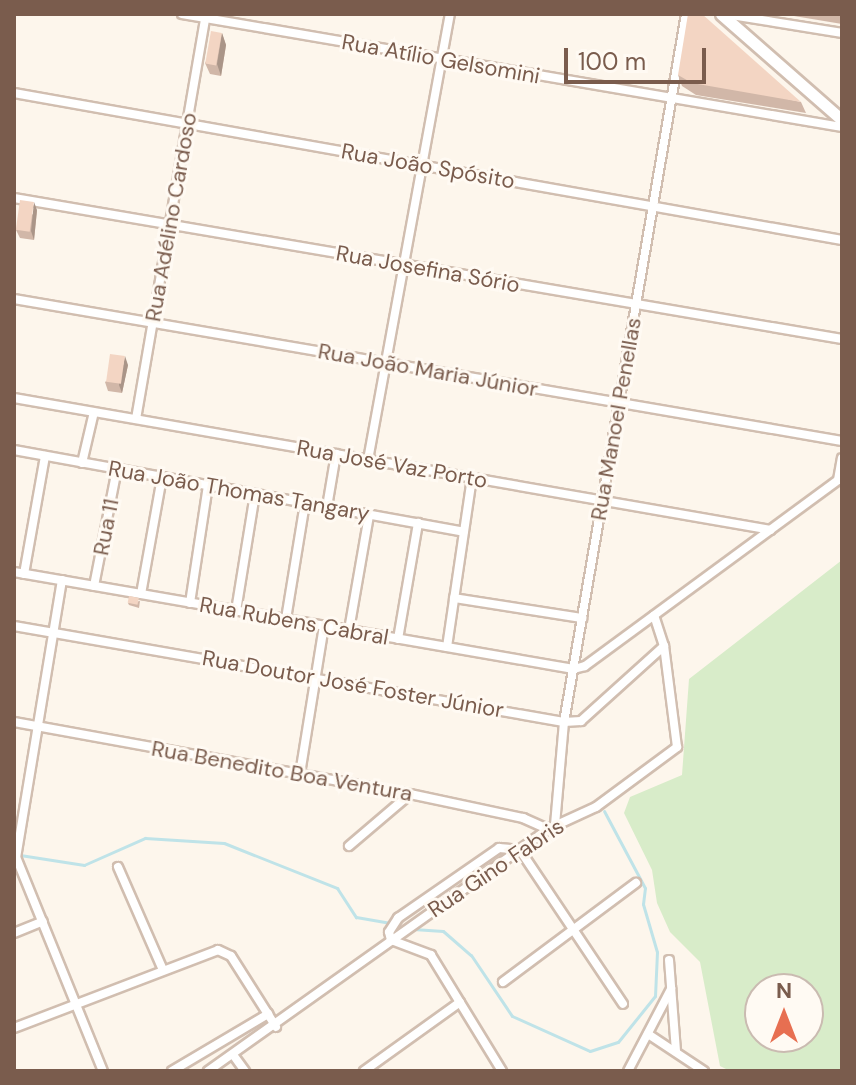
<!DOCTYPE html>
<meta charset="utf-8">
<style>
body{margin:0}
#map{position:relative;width:856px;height:1085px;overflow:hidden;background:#fdf6ec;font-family:"DM Sans",sans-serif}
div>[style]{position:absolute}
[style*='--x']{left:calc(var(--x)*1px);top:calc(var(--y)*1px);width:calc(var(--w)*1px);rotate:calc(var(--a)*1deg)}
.green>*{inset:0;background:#d8ecc9}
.stream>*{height:3px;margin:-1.5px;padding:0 1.5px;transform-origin:1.5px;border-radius:1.5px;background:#bfe3e8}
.roads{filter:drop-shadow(2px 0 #d1beb0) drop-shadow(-2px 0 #d1beb0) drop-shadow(0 2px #d1beb0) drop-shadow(0 -2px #d1beb0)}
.street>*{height:8px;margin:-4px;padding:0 4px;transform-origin:4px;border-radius:4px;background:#fff}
.secondary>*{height:11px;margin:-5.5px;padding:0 5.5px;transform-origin:5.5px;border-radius:5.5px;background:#fff}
.wall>*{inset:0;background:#d1b7a8}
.shaded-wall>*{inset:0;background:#aa9588}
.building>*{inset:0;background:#f3d5c3;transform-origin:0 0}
span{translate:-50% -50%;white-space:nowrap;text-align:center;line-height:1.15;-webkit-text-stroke:6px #fffaf3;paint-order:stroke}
.street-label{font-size:22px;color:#7a5c4d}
.frame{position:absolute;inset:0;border:16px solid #7a5c4d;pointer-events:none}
.north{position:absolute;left:744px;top:973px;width:80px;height:80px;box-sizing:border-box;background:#fffaf3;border:2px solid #cabbb1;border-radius:50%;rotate:0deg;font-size:22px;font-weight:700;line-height:32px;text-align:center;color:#7a5c4d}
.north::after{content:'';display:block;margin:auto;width:28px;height:36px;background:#e76f51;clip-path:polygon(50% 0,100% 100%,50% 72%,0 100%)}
.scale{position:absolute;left:564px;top:48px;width:142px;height:36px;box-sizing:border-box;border:4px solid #7a5c4d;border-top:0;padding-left:10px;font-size:24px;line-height:28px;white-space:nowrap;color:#7a5c4d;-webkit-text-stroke:6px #fffaf3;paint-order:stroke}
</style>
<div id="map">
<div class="green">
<div style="clip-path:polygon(evenodd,842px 560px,842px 1071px,730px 1071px,720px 1066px,700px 962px,670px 932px,657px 903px,652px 870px,624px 813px,630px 797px,682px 775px,689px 679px,842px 560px,760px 989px,808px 989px,808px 1037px,760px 1037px,760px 989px)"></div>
</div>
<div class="stream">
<div style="--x:20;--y:855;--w:65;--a:8.9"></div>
<div style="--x:84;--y:865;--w:67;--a:-23.9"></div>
<div style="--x:145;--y:838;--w:79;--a:3.6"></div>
<div style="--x:224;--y:843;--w:122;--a:21.7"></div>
<div style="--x:337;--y:888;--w:35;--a:57"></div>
<div style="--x:356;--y:917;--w:35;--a:10"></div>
<div style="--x:413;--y:929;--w:30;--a:4"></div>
<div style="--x:443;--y:931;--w:37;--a:41"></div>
<div style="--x:471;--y:955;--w:73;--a:56.1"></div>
<div style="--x:512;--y:1016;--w:85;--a:24.2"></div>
<div style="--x:590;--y:1051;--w:29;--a:-18"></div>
<div style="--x:618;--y:1042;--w:59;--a:-51.2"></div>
<div style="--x:655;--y:996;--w:44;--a:-87.4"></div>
<div style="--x:657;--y:952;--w:50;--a:-106.3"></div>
<div style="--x:643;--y:904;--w:16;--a:-83"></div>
<div style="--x:645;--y:888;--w:87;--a:-118"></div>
</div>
<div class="roads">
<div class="street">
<div style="--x:182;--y:14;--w:670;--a:9.72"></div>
<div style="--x:725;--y:14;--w:119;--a:9.2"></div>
<div style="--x:14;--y:93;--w:841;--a:10.07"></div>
<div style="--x:14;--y:198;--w:840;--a:9.66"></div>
<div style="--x:14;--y:299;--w:840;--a:9.73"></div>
<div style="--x:14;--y:398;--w:768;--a:9.89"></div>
<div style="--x:136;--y:419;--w:411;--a:-80.2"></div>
<div style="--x:14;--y:450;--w:457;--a:10.3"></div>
<div style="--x:368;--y:460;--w:453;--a:-79.6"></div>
<div style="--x:82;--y:463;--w:52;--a:-76.8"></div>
<div style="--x:838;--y:480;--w:22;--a:-80"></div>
<div style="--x:327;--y:507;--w:54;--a:-80.4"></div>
<div style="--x:14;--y:572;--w:568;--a:9.83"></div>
<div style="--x:574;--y:669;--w:11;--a:-15"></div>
<div style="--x:585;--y:666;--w:319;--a:-36.3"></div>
<div style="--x:24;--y:574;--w:120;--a:-79.9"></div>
<div style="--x:62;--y:580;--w:281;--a:99.4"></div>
<div style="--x:16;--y:857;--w:231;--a:67.9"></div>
<div style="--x:94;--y:586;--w:119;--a:-78.9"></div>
<div style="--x:141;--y:594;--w:119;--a:-79.8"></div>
<div style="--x:454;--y:598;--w:130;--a:8.9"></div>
<div style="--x:190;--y:603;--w:119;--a:-81.3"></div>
<div style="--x:236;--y:611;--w:119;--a:-80.8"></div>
<div style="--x:286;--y:619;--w:118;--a:-80.7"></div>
<div style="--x:14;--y:626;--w:558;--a:9.9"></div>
<div style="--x:564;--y:722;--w:17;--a:-3"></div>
<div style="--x:581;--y:721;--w:112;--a:-42.1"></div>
<div style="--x:349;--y:630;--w:117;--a:-80.1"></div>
<div style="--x:398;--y:639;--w:118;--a:-80.2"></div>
<div style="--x:447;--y:647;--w:171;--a:-81.6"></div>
<div style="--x:14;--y:722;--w:402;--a:10.3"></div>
<div style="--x:410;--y:794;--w:116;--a:12"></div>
<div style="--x:523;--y:818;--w:27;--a:24"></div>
<div style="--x:300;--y:774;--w:150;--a:-80.8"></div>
<div style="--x:555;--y:825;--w:103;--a:-85"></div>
<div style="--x:564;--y:722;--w:718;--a:-80.22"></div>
<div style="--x:349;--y:846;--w:80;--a:-40.4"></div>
<div style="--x:118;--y:867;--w:112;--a:66.4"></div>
<div style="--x:14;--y:933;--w:31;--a:-22"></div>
<div style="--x:669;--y:960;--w:92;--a:85.6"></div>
<div style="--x:503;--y:982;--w:166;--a:-36.7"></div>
<div style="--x:14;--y:1028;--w:218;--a:-20.9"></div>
<div style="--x:218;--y:950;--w:14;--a:25"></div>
<div style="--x:231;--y:956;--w:84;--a:57.6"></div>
<div style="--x:648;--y:1034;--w:67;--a:33.5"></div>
<div style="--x:234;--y:1056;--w:19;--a:54"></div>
<div style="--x:172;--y:1071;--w:112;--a:-30.7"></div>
<div style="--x:208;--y:1071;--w:417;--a:-35.4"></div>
<div style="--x:548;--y:829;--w:53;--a:-24.6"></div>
<div style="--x:596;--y:807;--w:101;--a:-36.5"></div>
<div style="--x:677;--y:747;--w:102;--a:-97.3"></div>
<div style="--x:664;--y:646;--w:32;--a:-108"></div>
<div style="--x:364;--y:1071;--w:118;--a:-35.7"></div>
<div style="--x:502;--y:1071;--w:136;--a:-121.5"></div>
<div style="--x:431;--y:955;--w:43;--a:-159.4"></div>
<div style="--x:391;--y:940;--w:8;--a:-104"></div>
<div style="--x:389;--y:932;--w:17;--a:-57"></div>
<div style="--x:398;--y:918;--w:123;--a:-34.7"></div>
<div style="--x:499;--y:848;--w:21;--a:5"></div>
<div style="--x:520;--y:850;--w:185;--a:56.2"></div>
<div style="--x:628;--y:1071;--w:93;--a:-62.3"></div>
</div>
<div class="secondary">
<div style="--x:721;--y:14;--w:161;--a:41.2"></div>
</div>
</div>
<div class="wall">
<div style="clip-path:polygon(782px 14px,842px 14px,842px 24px)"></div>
<div style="clip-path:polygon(222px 33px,226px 45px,221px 76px,210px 74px,205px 63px)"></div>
<div style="clip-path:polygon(678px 75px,801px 102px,806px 113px,696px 95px,682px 86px)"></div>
<div style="clip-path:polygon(37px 210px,34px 240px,20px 238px,16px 230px)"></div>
<div style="clip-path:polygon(128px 365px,122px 393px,108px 391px,105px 382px)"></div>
<div style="clip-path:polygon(140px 601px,139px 608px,129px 605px,128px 603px)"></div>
</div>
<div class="shaded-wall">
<div style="clip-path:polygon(222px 33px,226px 45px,221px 76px,217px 64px)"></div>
<div style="clip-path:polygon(34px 202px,37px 210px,34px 240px,31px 231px)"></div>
<div style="clip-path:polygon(125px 356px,128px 365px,122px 393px,119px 385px)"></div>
</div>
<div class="building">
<div style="clip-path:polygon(688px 14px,702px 14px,801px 102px,692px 83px,678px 75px)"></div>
<div style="left:211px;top:31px;width:11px;height:33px;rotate:10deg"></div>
<div style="left:20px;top:200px;width:14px;height:30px;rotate:8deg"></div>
<div style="left:110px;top:354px;width:15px;height:28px;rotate:8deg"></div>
<div style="left:129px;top:596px;width:10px;height:7px;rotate:11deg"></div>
</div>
<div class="street-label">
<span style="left:441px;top:59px;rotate:10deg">Rua Atílio Gelsomini</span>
<span style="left:428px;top:166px;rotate:10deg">Rua João Spósito</span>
<span style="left:171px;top:217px;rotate:-80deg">Rua Adélino Cardoso</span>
<span style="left:428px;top:269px;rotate:10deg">Rua Josefina Sório</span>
<span style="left:428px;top:370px;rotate:10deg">Rua João Maria Júnior</span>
<span style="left:616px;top:419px;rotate:-80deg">Rua Manoel Penellas</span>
<span style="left:392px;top:464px;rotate:10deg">Rua José Vaz Porto</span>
<span style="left:239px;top:491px;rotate:10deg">Rua João Thomas Tangary</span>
<span style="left:106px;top:527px;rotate:-79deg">Rua 11</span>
<span style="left:294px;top:621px;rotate:10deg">Rua Rubens Cabral</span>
<span style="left:353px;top:684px;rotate:10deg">Rua Doutor José Foster Júnior</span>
<span style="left:282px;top:771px;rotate:10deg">Rua Benedito Boa Ventura</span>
<span style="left:496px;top:868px;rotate:-34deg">Rua Gino Fabris</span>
</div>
<div class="frame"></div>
<div class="north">N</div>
<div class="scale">100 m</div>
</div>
